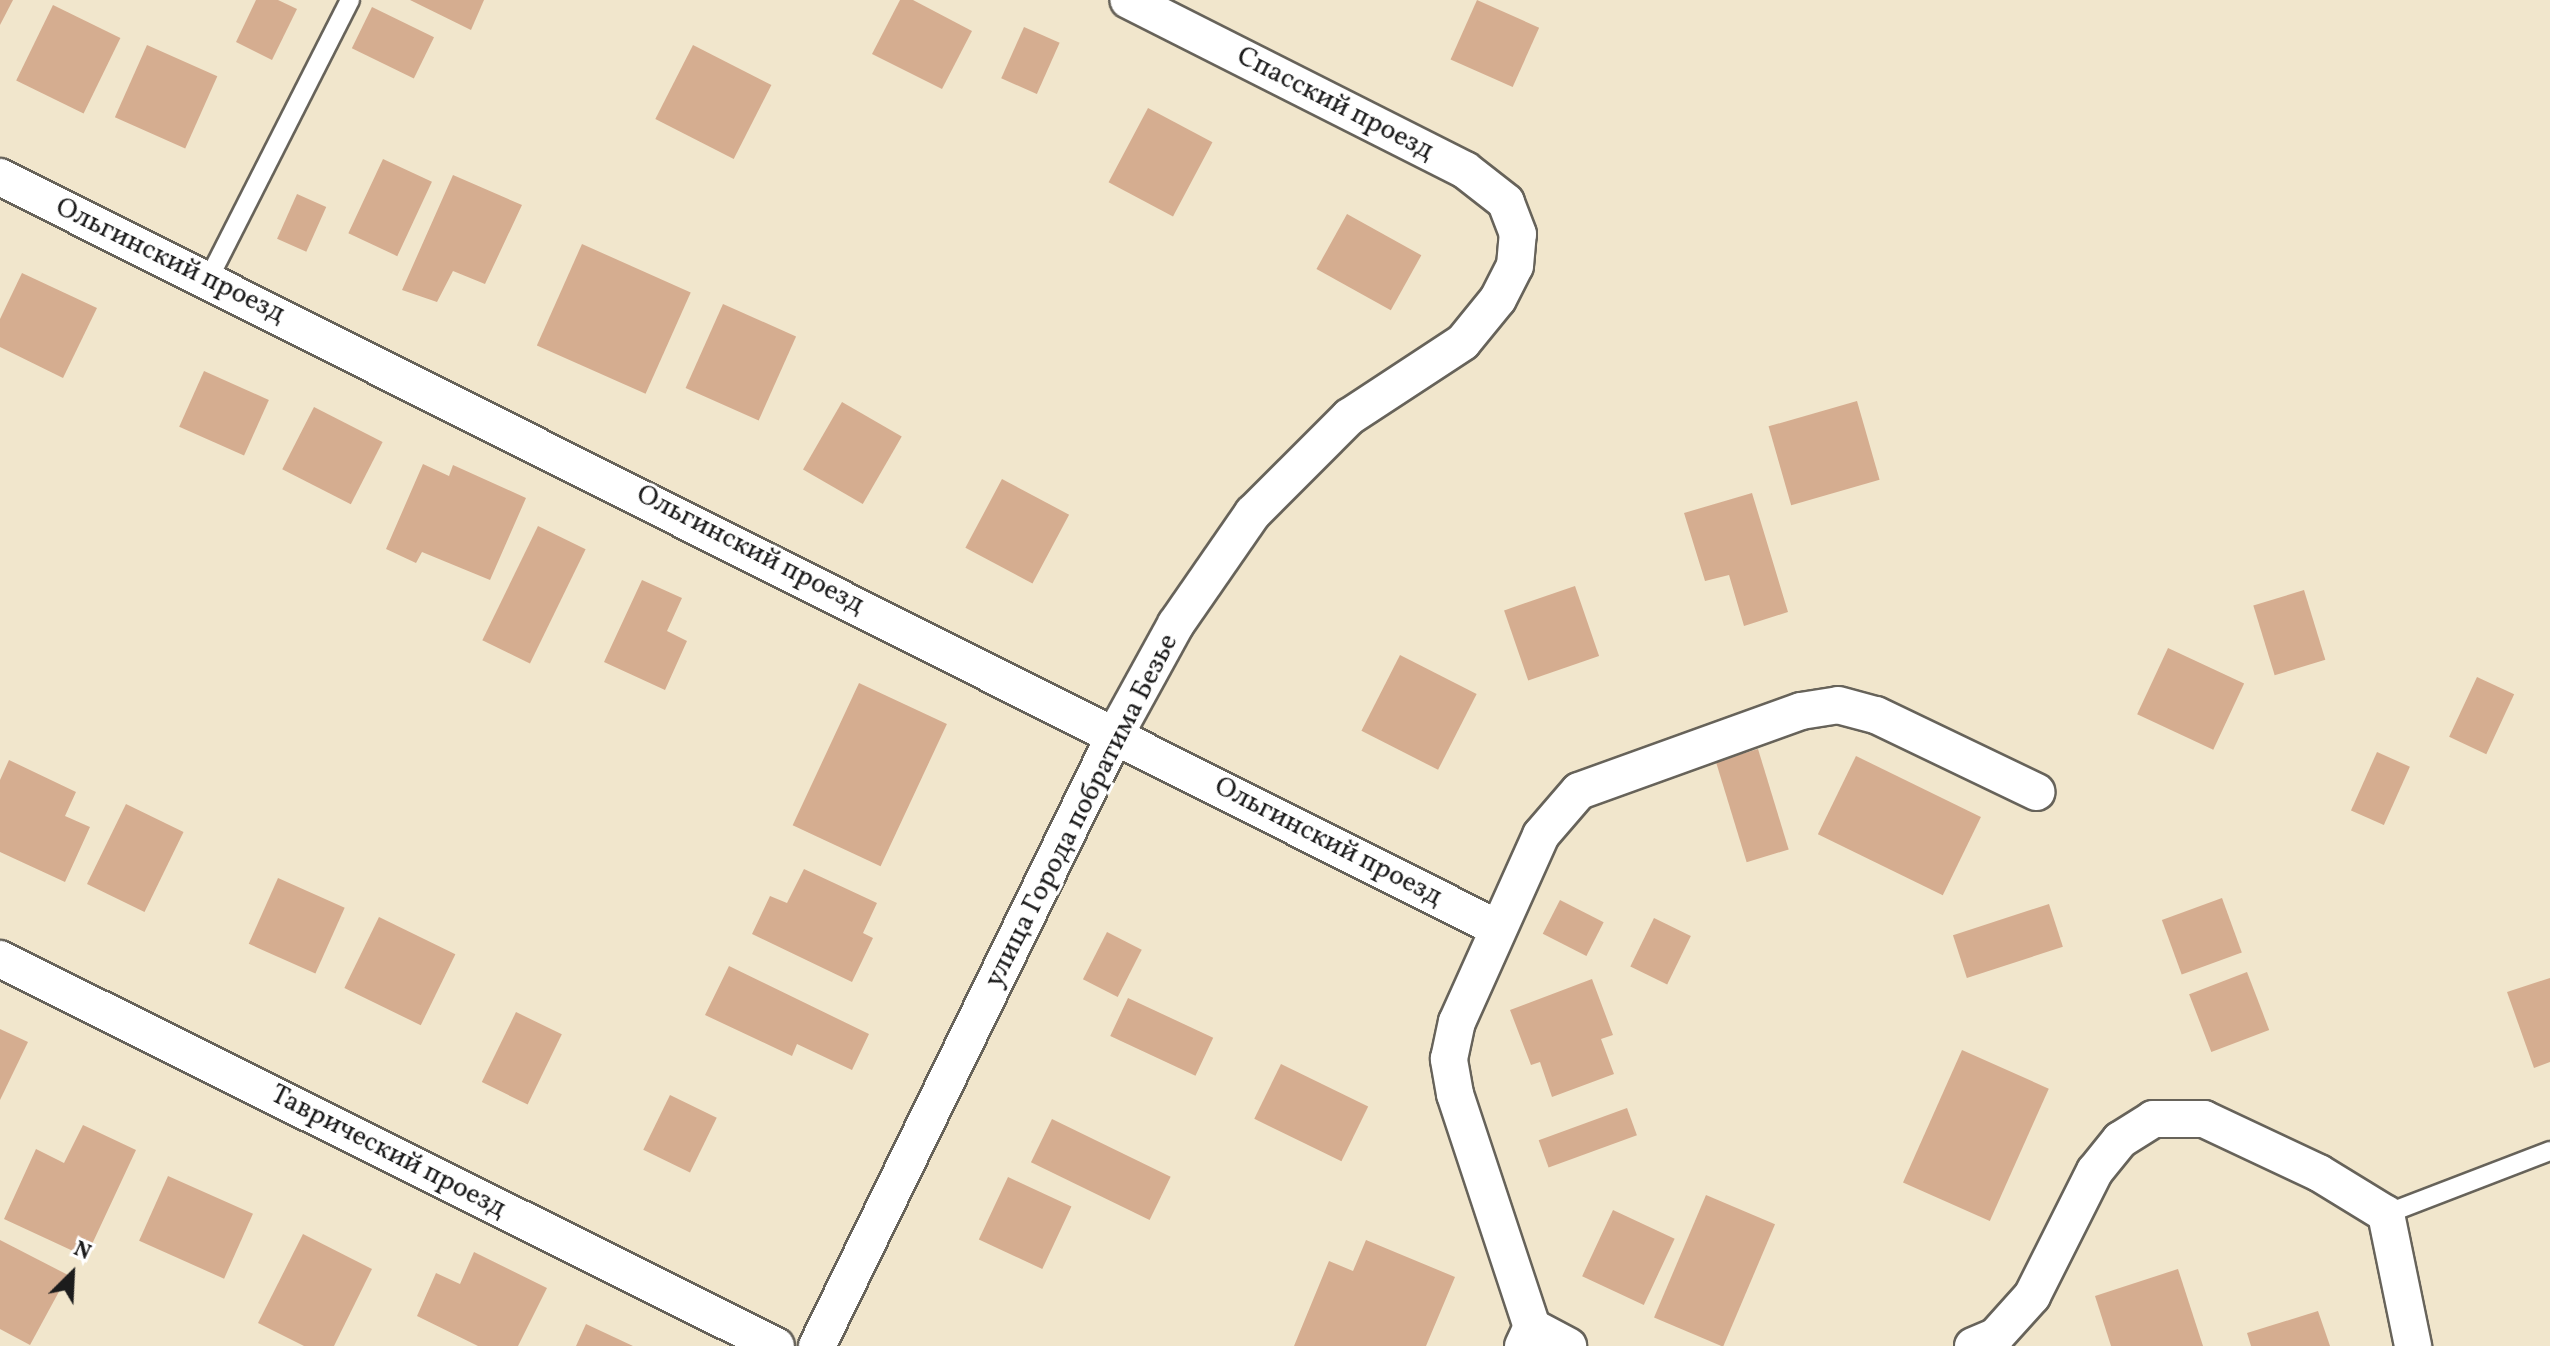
<!DOCTYPE html>
<meta charset="utf-8">
<style>
body{margin:0}
#map{position:relative;width:2550px;height:1346px;overflow:hidden;background:#f1e6cc;font-family:Vollkorn,serif}
div>[style]{position:absolute}
[style*='--x']{left:calc(var(--x)*1px);top:calc(var(--y)*1px);width:calc(var(--w)*1px);rotate:calc(var(--a)*1deg)}
.building>*{inset:0;background:#d5ad90;transform-origin:0 0}
.roads{filter:drop-shadow(2px 0 #67635a) drop-shadow(-2px 0 #67635a) drop-shadow(0 2px #67635a) drop-shadow(0 -2px #67635a)}
.lane>*{height:18px;margin:-9px;padding:0 9px;transform-origin:9px;border-radius:9px;background:#fff}
.street>*{height:36px;margin:-18px;padding:0 18px;transform-origin:18px;border-radius:18px;background:#fff}
span{translate:-50% -50%;white-space:nowrap;text-align:center;line-height:1.15;-webkit-text-stroke:6px #fff;paint-order:stroke}
.street-label{font-size:28px;color:#1c1c1c}
.north{position:absolute;left:32px;top:1234px;width:80px;height:80px;-webkit-text-stroke:6px #fff;paint-order:stroke;rotate:24deg;font-size:22px;font-weight:700;line-height:32px;text-align:center;color:#1c1c1c}
.north::after{content:'';display:block;margin:auto;width:28px;height:36px;background:#1c1c1c;clip-path:polygon(50% 0,100% 100%,50% 72%,0 100%)}
</style>
<div id="map">
<div class="building">
<div style="clip-path:polygon(0 0,13px 0,0 25px)"></div>
<div style="clip-path:polygon(256px 0,278px 0,297px 9px,272px 60px,236px 42px)"></div>
<div style="clip-path:polygon(410px 0,484px 0,471px 30px)"></div>
<div style="clip-path:polygon(900px 0,913px 0,972px 31px,942px 89px,872px 54px)"></div>
<div style="left:1477px;top:0;width:68px;height:65px;rotate:24deg"></div>
<div style="left:53px;top:5px;width:75px;height:84px;rotate:26deg"></div>
<div style="left:372px;top:7px;width:69px;height:46px;rotate:26deg"></div>
<div style="left:1024px;top:27px;width:39px;height:56px;rotate:24deg"></div>
<div style="left:147px;top:45px;width:77px;height:79px;rotate:24deg"></div>
<div style="left:693px;top:45px;width:88px;height:83px;rotate:27deg"></div>
<div style="left:1148px;top:108px;width:73px;height:84px;rotate:28deg"></div>
<div style="left:383px;top:159px;width:54px;height:82px;rotate:25deg"></div>
<div style="clip-path:polygon(453px 175px,522px 205px,485px 284px,453px 271px,437px 302px,402px 290px)"></div>
<div style="left:297px;top:194px;width:32px;height:49px;rotate:24deg"></div>
<div style="left:1347px;top:214px;width:85px;height:63px;rotate:29deg"></div>
<div style="left:582px;top:244px;width:119px;height:111px;rotate:24deg"></div>
<div style="clip-path:polygon(22px 273px,97px 308px,63px 378px,0 347px,0 319px)"></div>
<div style="left:723px;top:304px;width:80px;height:92px;rotate:24deg"></div>
<div style="left:204px;top:371px;width:71px;height:61px;rotate:24deg"></div>
<div style="left:1857px;top:401px;width:82px;height:92px;rotate:74deg"></div>
<div style="left:842px;top:402px;width:69px;height:78px;rotate:30deg"></div>
<div style="left:314px;top:407px;width:77px;height:70px;rotate:27deg"></div>
<div style="clip-path:polygon(423px 464px,449px 476px,453px 465px,526px 498px,490px 580px,422px 552px,416px 563px,386px 549px)"></div>
<div style="left:1002px;top:479px;width:76px;height:78px;rotate:28deg"></div>
<div style="clip-path:polygon(1752px 493px,1788px 612px,1744px 626px,1729px 575px,1705px 581px,1684px 513px)"></div>
<div style="left:538px;top:526px;width:53px;height:127px;rotate:26deg"></div>
<div style="clip-path:polygon(642px 580px,682px 598px,667px 631px,687px 641px,665px 690px,604px 662px)"></div>
<div style="left:1575px;top:586px;width:74px;height:75px;rotate:71deg"></div>
<div style="left:2304px;top:590px;width:73px;height:53px;rotate:73deg"></div>
<div style="left:2168px;top:648px;width:84px;height:73px;rotate:25deg"></div>
<div style="left:1400px;top:655px;width:86px;height:85px;rotate:27deg"></div>
<div style="left:2477px;top:677px;width:41px;height:66px;rotate:25deg"></div>
<div style="left:859px;top:683px;width:97px;height:157px;rotate:25deg"></div>
<div style="left:1758px;top:749px;width:105px;height:44px;rotate:73deg"></div>
<div style="left:2377px;top:752px;width:36px;height:64px;rotate:24deg"></div>
<div style="left:1856px;top:756px;width:139px;height:87px;rotate:26deg"></div>
<div style="clip-path:polygon(9px 760px,76px 792px,65px 816px,90px 827px,65px 882px,0 852px,0 780px)"></div>
<div style="left:126px;top:804px;width:64px;height:89px;rotate:26deg"></div>
<div style="clip-path:polygon(804px 869px,877px 903px,863px 933px,873px 938px,852px 982px,752px 934px,770px 896px,787px 903px)"></div>
<div style="left:278px;top:878px;width:73px;height:72px;rotate:24deg"></div>
<div style="left:2222px;top:898px;width:58px;height:64px;rotate:70deg"></div>
<div style="left:1560px;top:900px;width:49px;height:38px;rotate:27deg"></div>
<div style="left:2049px;top:904px;width:45px;height:101px;rotate:72deg"></div>
<div style="left:379px;top:917px;width:85px;height:79px;rotate:26deg"></div>
<div style="left:1654px;top:918px;width:41px;height:54px;rotate:26deg"></div>
<div style="left:1107px;top:932px;width:39px;height:53px;rotate:27deg"></div>
<div style="clip-path:polygon(729px 966px,869px 1034px,852px 1070px,797px 1044px,792px 1056px,705px 1015px)"></div>
<div style="left:2247px;top:972px;width:62px;height:62px;rotate:69deg"></div>
<div style="clip-path:polygon(2550px 978px,2550px 1062px,2534px 1068px,2507px 992px)"></div>
<div style="clip-path:polygon(1592px 979px,1613px 1035px,1601px 1039px,1614px 1074px,1552px 1097px,1540px 1062px,1531px 1065px,1510px 1010px)"></div>
<div style="left:1128px;top:998px;width:94px;height:42px;rotate:25deg"></div>
<div style="left:516px;top:1012px;width:51px;height:78px;rotate:26deg"></div>
<div style="clip-path:polygon(0 1029px,28px 1042px,0 1100px)"></div>
<div style="left:1962px;top:1050px;width:95px;height:145px;rotate:24deg"></div>
<div style="left:1281px;top:1064px;width:97px;height:61px;rotate:26deg"></div>
<div style="left:670px;top:1095px;width:52px;height:61px;rotate:26deg"></div>
<div style="left:1627px;top:1108px;width:29px;height:94px;rotate:70deg"></div>
<div style="left:1052px;top:1119px;width:132px;height:48px;rotate:26deg"></div>
<div style="clip-path:polygon(83px 1125px,136px 1150px,86px 1257px,4px 1219px,36px 1149px,64px 1163px)"></div>
<div style="left:168px;top:1176px;width:93px;height:71px;rotate:24deg"></div>
<div style="left:1008px;top:1177px;width:70px;height:69px;rotate:25deg"></div>
<div style="left:1706px;top:1195px;width:75px;height:133px;rotate:23deg"></div>
<div style="left:1613px;top:1210px;width:68px;height:73px;rotate:25deg"></div>
<div style="clip-path:polygon(303px 1234px,372px 1269px,334px 1346px,304px 1346px,258px 1323px)"></div>
<div style="clip-path:polygon(0 1240px,68px 1275px,30px 1345px,0 1329px)"></div>
<div style="clip-path:polygon(1366px 1240px,1455px 1277px,1426px 1346px,1294px 1346px,1329px 1261px,1353px 1271px)"></div>
<div style="clip-path:polygon(474px 1252px,547px 1288px,518px 1346px,478px 1346px,417px 1316px,436px 1273px,460px 1284px)"></div>
<div style="clip-path:polygon(2178px 1269px,2203px 1346px,2111px 1346px,2095px 1296px)"></div>
<div style="clip-path:polygon(2318px 1311px,2330px 1346px,2251px 1346px,2247px 1333px)"></div>
<div style="clip-path:polygon(586px 1324px,633px 1346px,576px 1346px)"></div>
</div>
<div class="roads">
<div class="lane">
<div style="--x:208;--y:280;--w:314;--a:-63.1"></div>
<div style="--x:2386;--y:1214;--w:176;--a:-21"></div>
</div>
<div class="street">
<div style="--x:0;--y:177;--w:1675;--a:26.64"></div>
<div style="--x:0;--y:959;--w:867;--a:26.51"></div>
<div style="--x:1532;--y:1327;--w:41;--a:27.8"></div>
<div style="--x:817;--y:1346;--w:682;--a:-64"></div>
<div style="--x:1116;--y:733;--w:124;--a:-61.2"></div>
<div style="--x:1176;--y:624;--w:135;--a:-55.3"></div>
<div style="--x:1253;--y:513;--w:136;--a:-45"></div>
<div style="--x:1349;--y:417;--w:136;--a:-33.3"></div>
<div style="--x:1463;--y:342;--w:55;--a:-50.9"></div>
<div style="--x:1498;--y:299;--w:37;--a:-63"></div>
<div style="--x:1515;--y:266;--w:32;--a:-85"></div>
<div style="--x:1518;--y:234;--w:34;--a:-111"></div>
<div style="--x:1506;--y:202;--w:52;--a:-142"></div>
<div style="--x:1465;--y:170;--w:377;--a:-153.2"></div>
<div style="--x:1523;--y:1346;--w:21;--a:-65"></div>
<div style="--x:1532;--y:1327;--w:245;--a:-108.3"></div>
<div style="--x:1455;--y:1094;--w:36;--a:-100"></div>
<div style="--x:1449;--y:1059;--w:38;--a:-78"></div>
<div style="--x:1457;--y:1022;--w:205;--a:-65.8"></div>
<div style="--x:1541;--y:835;--w:58;--a:-49.2"></div>
<div style="--x:1579;--y:791;--w:236;--a:-19.8"></div>
<div style="--x:1801;--y:711;--w:37;--a:-9"></div>
<div style="--x:1838;--y:705;--w:39;--a:15"></div>
<div style="--x:1876;--y:715;--w:178;--a:25.6"></div>
<div style="--x:1973;--y:1346;--w:25;--a:-23"></div>
<div style="--x:1996;--y:1336;--w:54;--a:-48"></div>
<div style="--x:2032;--y:1296;--w:140;--a:-63.3"></div>
<div style="--x:2095;--y:1171;--w:40;--a:-51"></div>
<div style="--x:2120;--y:1140;--w:39;--a:-32"></div>
<div style="--x:2153;--y:1119;--w:51;--a:0"></div>
<div style="--x:2204;--y:1119;--w:127;--a:25.2"></div>
<div style="--x:2319;--y:1173;--w:79;--a:31.5"></div>
<div style="--x:2386;--y:1214;--w:135;--a:78.4"></div>
</div>
</div>
<div class="street-label">
<span style="left:1335px;top:104px;rotate:27deg">Спасский проезд</span>
<span style="left:170px;top:261px;rotate:26deg">Ольгинский проезд</span>
<span style="left:750px;top:550px;rotate:27deg">Ольгинский проезд</span>
<span style="left:1082px;top:811px;rotate:-63deg">улица Города побратима Безье</span>
<span style="left:1328px;top:842px;rotate:27deg">Ольгинский проезд</span>
<span style="left:388px;top:1152px;rotate:27deg">Таврический проезд</span>
</div>
<div class="north">N</div>
</div>
